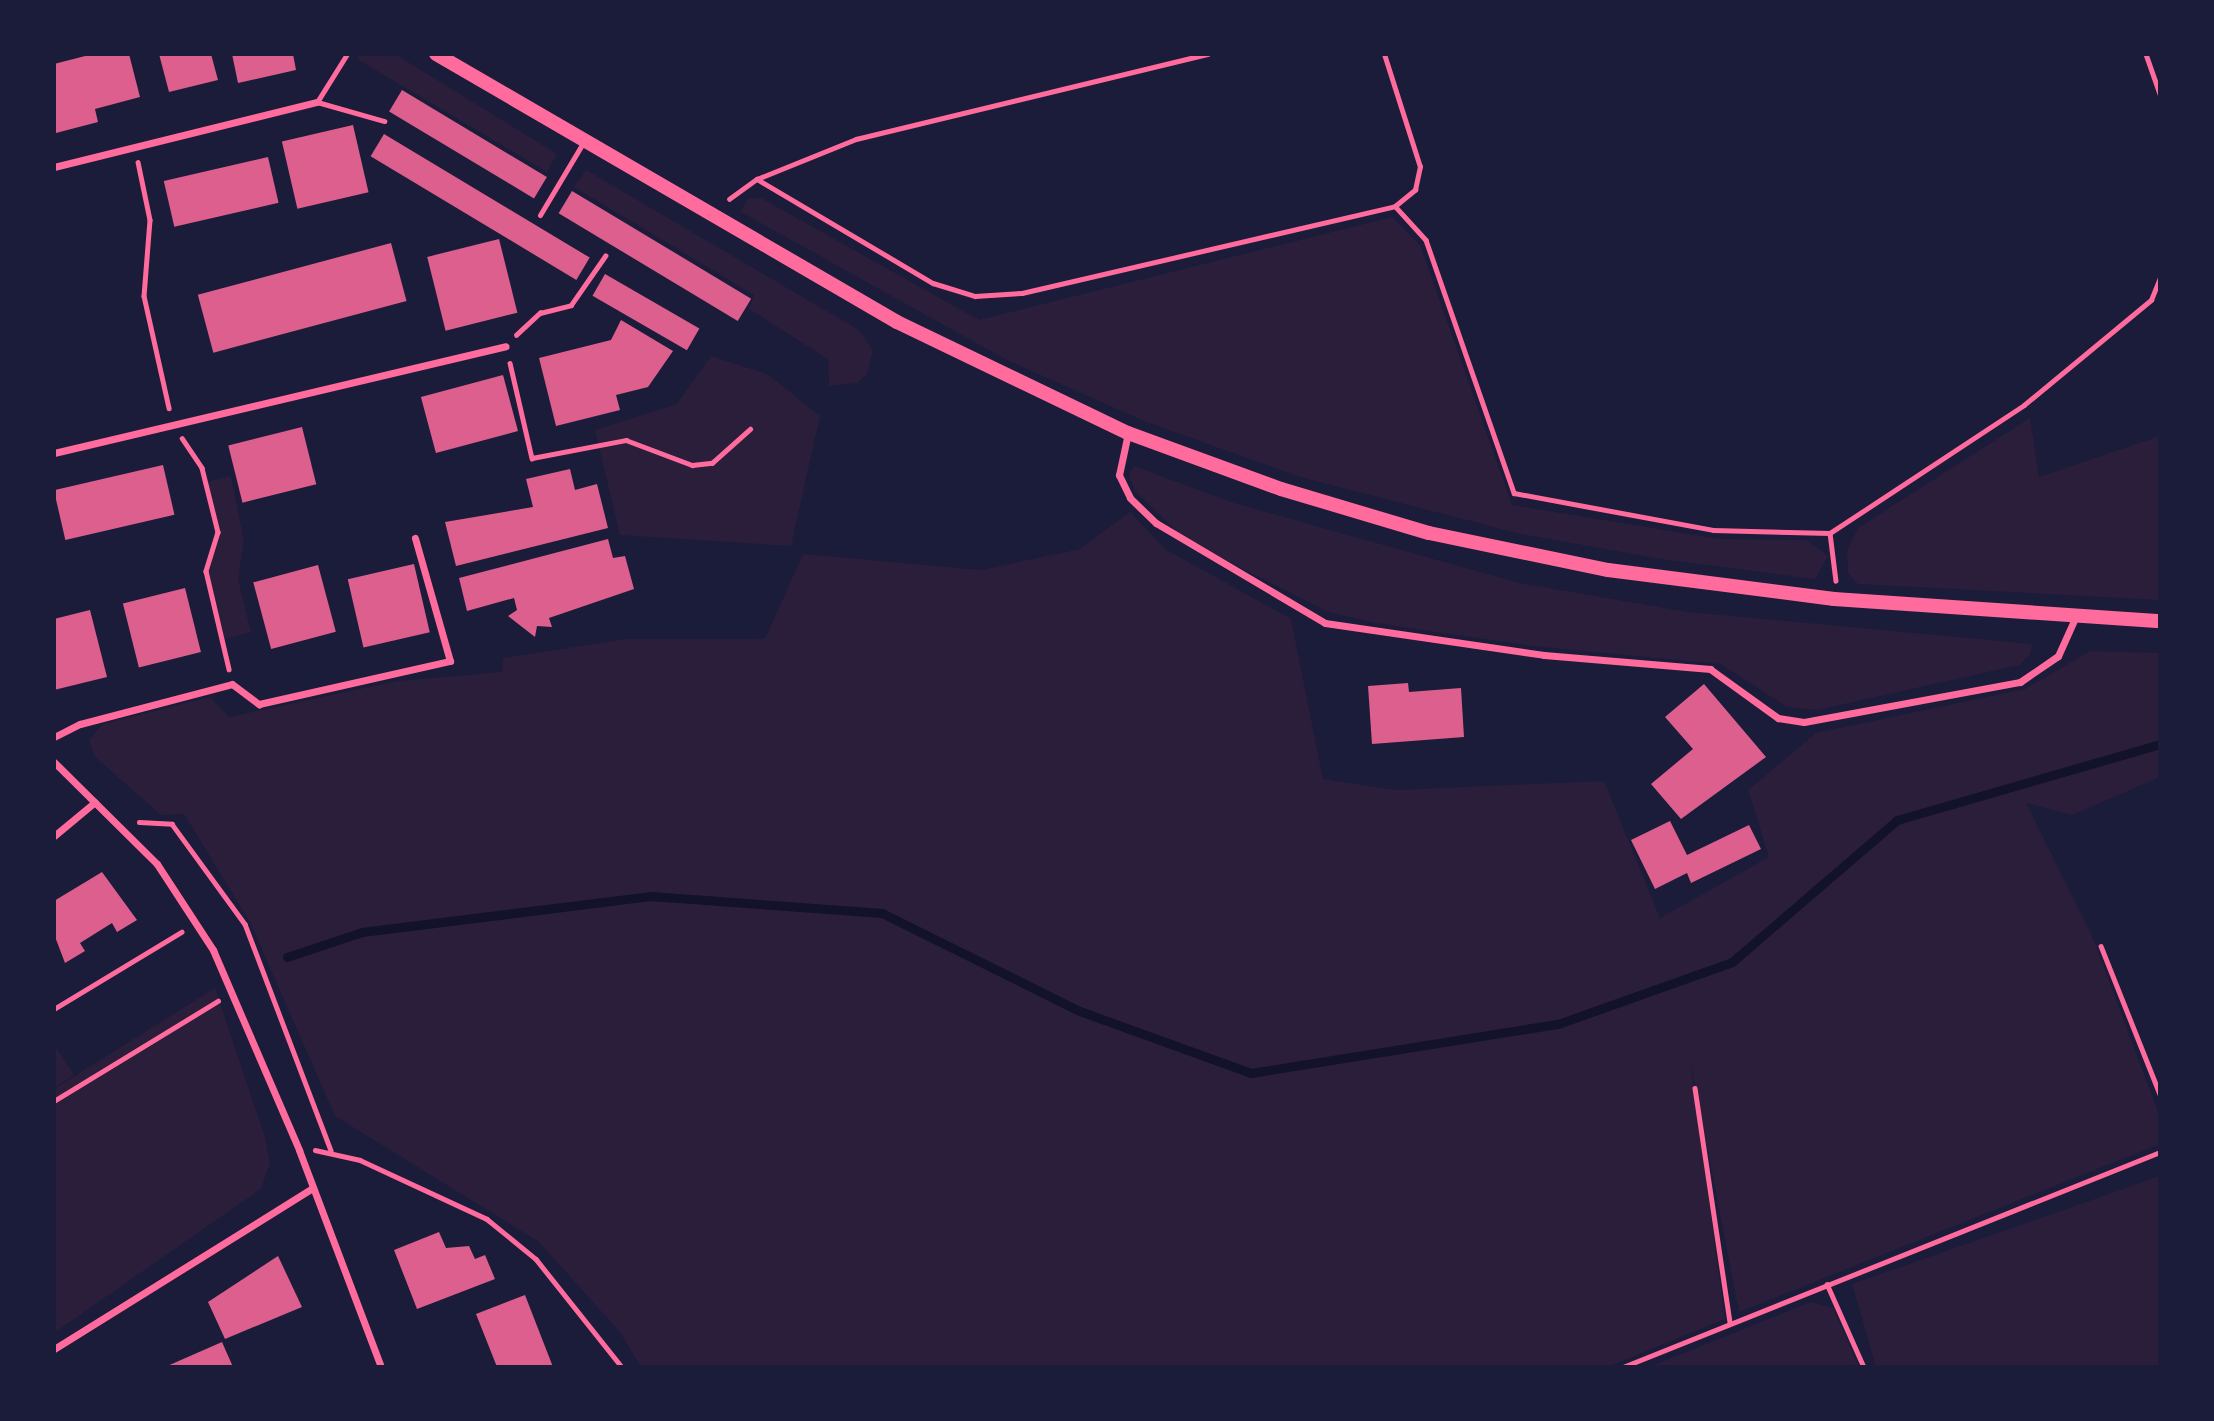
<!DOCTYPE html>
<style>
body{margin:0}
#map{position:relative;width:2214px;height:1421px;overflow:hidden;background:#1b1b3a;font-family:Rubik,sans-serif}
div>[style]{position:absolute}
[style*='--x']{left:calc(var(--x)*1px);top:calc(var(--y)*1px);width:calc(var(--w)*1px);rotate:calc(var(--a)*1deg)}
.green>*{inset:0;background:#2a1e3b}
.stream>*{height:9px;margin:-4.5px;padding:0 4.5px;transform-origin:4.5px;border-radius:4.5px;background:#12122b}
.building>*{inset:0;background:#dd5f8e;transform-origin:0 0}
.path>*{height:4.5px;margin:-2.25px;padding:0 2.25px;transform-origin:2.25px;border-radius:2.25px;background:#ff6b9d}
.service>*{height:5px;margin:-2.5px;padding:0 2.5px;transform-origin:2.5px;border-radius:2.5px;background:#ff6b9d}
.minor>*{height:7px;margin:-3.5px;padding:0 3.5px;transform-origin:3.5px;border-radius:3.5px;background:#ff6b9d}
.secondary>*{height:14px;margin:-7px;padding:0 7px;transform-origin:7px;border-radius:7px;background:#ff6b9d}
span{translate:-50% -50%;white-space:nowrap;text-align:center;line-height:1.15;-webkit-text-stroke:5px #1b1b3a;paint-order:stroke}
.frame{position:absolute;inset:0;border:56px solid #1b1b3a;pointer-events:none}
</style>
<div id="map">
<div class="green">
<div style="clip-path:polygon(360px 54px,395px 54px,557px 154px,547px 172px,357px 59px)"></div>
<div style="clip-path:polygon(586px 170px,859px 330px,873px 351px,867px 374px,857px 383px,829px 386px,828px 359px,749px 309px,754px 295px,574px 187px)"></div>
<div style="clip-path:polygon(761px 198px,979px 320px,1392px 217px,1420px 245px,1512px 505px,1719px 539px,1806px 540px,1828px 556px,1815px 579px,1661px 559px,1521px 534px,1300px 477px,1144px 421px,1005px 359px,741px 212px,747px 199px)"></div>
<div style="clip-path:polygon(711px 356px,767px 374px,820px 416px,791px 546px,620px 535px,595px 430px,677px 404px)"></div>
<div style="clip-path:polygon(2030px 418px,2039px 477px,2160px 436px,2160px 600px,1858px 584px,1848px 573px,1847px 550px,1858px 528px)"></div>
<div style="clip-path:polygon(1134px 466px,1234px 503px,1519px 583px,1688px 612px,2032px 644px,2030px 655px,2019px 665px,1817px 710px,1787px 707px,1721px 664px,1532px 646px,1375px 623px,1328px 612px,1186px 540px,1135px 491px,1129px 475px)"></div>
<div style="clip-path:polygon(231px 476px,244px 541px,238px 579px,251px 632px,222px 640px,206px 571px,218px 532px,206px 482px)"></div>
<div style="clip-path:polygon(1130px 512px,1165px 549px,1291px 619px,1323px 779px,1394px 790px,1604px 781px,1660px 918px,1769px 857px,1748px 790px,1816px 733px,2025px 689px,2090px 651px,2160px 653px,2160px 777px,2072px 815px,2026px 803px,2092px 936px,2160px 1117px,2160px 1144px,1739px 1312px,1690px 1058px,1725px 1319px,1607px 1367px,641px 1367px,619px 1331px,539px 1242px,335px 1116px,250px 922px,184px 814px,161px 815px,94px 756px,89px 740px,103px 724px,210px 697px,229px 717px,397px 681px,502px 672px,503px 658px,627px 639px,765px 639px,803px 554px,981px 570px,1080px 549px)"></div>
<div style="clip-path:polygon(215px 988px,265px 1137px,270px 1163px,261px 1189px,54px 1333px,54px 1089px)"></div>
<div style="clip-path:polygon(54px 1044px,74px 1075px,54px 1088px)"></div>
<div style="clip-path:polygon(2160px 1176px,2160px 1367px,1876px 1367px,1852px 1284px)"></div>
<div style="clip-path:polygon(1811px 1302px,1833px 1308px,1859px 1367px,1649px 1367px)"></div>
</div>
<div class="stream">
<div style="--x:287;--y:957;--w:79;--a:-18.4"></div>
<div style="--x:362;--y:932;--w:290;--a:-7.1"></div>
<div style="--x:650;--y:896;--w:233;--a:4.2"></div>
<div style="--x:882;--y:913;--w:218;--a:26.4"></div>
<div style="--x:1077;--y:1010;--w:185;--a:19.9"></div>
<div style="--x:1251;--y:1073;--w:311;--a:-9.1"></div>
<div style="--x:1558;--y:1024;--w:185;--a:-19.6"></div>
<div style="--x:1732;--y:962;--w:218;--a:-40.7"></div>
<div style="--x:1897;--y:820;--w:274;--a:-16.1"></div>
</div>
<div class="building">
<div style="clip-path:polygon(93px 54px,129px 54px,140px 97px,95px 109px,98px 122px,56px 133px,54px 64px)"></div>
<div style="clip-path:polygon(159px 54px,211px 54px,218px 80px,169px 92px)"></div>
<div style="clip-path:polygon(232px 54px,293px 54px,296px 70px,238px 83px)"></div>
<div style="left:402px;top:90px;width:169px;height:25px;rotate:31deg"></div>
<div style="left:353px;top:125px;width:69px;height:73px;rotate:77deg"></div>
<div style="left:384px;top:134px;width:240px;height:26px;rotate:31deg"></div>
<div style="left:268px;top:157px;width:47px;height:107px;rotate:77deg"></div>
<div style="left:572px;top:191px;width:209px;height:26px;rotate:31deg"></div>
<div style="left:499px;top:239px;width:76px;height:74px;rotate:76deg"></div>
<div style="left:391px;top:243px;width:60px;height:200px;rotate:75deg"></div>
<div style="left:605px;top:274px;width:109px;height:25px;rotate:30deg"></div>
<div style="clip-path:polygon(621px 320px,673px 351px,648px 387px,616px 395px,620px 410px,556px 426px,539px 358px,611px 340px)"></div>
<div style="left:503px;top:375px;width:58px;height:85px;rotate:75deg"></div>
<div style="left:302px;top:427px;width:59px;height:76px;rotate:76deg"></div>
<div style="left:163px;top:465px;width:51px;height:112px;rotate:77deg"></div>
<div style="clip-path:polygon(570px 469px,575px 490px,597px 484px,608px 528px,456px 566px,445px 522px,533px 507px,526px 479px)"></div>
<div style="clip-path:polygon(608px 539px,613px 558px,625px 556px,634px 589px,549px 618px,552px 627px,537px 626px,535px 637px,508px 616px,517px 610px,514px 598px,467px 611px,459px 578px)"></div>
<div style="left:414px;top:564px;width:70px;height:68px;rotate:77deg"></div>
<div style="left:318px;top:565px;width:69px;height:67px;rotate:75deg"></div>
<div style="left:185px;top:588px;width:66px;height:64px;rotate:76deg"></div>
<div style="clip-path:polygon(90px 610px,107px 677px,54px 690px,54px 619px)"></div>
<div style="clip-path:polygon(1408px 683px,1409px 692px,1461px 688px,1464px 737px,1372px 744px,1368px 686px)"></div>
<div style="clip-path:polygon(1704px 684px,1766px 757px,1681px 819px,1651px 784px,1693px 749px,1665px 717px)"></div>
<div style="clip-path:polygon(1670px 821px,1687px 855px,1749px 825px,1761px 849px,1691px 883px,1687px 873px,1655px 889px,1631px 840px)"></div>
<div style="clip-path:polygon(102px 872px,137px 920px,117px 932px,112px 923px,80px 943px,85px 951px,65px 963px,54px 934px,54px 901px)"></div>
<div style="clip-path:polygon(439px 1232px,446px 1248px,469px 1246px,475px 1259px,485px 1255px,495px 1279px,417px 1309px,394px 1250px)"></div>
<div style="clip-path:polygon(278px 1256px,302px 1307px,225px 1339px,208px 1302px)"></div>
<div style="clip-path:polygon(525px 1295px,553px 1367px,497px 1367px,476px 1314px)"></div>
<div style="clip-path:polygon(222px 1342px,233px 1367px,165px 1367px)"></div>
</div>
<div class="path">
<div style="--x:2146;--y:54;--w:42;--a:70.7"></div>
<div style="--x:138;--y:162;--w:59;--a:78.3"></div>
<div style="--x:150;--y:220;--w:76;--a:94.5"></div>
<div style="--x:144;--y:296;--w:115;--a:77.4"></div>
<div style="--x:757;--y:179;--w:204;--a:30.6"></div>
<div style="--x:933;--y:283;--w:44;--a:17.2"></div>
<div style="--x:975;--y:296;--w:47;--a:-3.7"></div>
<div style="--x:1022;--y:293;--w:383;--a:-13.1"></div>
<div style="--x:1395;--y:206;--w:26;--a:-39"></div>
<div style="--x:1415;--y:190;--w:24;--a:-78"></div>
<div style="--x:1420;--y:167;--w:119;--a:-107.7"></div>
<div style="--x:729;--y:199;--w:34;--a:-36"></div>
<div style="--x:757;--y:179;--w:107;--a:-22"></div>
<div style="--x:856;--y:139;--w:362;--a:-13.6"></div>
<div style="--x:1395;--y:206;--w:46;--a:47.6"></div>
<div style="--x:1426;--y:240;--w:268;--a:70.8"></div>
<div style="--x:1514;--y:493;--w:202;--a:10.5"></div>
<div style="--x:1713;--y:530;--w:117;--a:1.5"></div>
<div style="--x:1830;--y:533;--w:232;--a:-33.4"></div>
<div style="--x:2024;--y:405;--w:165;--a:-39.6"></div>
<div style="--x:2151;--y:300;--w:24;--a:-68"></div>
<div style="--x:516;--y:335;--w:33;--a:-43"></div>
<div style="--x:540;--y:313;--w:32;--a:-14"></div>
<div style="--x:571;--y:305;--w:60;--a:-55.2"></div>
<div style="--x:510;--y:363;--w:98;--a:77"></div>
<div style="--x:532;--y:458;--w:96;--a:-10.8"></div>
<div style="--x:626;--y:440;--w:71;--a:20.7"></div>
<div style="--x:692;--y:465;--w:20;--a:-6"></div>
<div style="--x:712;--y:463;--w:51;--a:-41.8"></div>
<div style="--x:182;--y:438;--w:36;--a:56"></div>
<div style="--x:202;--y:468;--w:66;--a:76"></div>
<div style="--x:218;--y:532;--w:41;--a:107.1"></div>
<div style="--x:206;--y:571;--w:101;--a:76.8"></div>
<div style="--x:1830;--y:533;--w:48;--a:82.9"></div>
<div style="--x:139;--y:822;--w:33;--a:3"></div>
<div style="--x:172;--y:824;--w:124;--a:53.9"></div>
<div style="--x:245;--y:924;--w:242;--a:69.2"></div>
<div style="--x:2101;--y:946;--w:159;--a:68.3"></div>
<div style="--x:54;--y:1009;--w:149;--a:-31.2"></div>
<div style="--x:1695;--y:1088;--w:238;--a:81.5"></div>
<div style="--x:54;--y:1101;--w:192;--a:-31.4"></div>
<div style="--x:315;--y:1150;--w:46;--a:12.5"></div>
<div style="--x:360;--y:1160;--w:140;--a:24.9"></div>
<div style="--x:487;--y:1219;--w:63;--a:39.2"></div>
<div style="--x:536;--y:1259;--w:138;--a:51.5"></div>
<div style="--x:1827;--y:1284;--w:91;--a:66"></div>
<div style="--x:1623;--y:1367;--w:578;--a:-21.82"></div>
</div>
<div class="service">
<div style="--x:347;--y:54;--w:57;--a:122"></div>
<div style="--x:317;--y:102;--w:70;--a:15.8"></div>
<div style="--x:540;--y:215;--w:84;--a:-59.2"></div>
</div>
<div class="minor">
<div style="--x:54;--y:167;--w:271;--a:-13.9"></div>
<div style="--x:1128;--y:433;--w:43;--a:102.1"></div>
<div style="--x:1119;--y:475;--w:25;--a:64"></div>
<div style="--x:1130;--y:498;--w:36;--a:44"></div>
<div style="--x:1156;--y:523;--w:196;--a:30.6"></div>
<div style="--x:1325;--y:623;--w:221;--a:8.3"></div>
<div style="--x:1544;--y:655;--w:167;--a:4.8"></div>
<div style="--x:1710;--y:669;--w:84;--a:35.8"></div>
<div style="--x:1778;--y:718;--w:26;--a:9"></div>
<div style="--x:1804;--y:722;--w:220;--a:-10.5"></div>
<div style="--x:2020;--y:682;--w:46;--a:-34.4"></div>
<div style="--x:2058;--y:656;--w:44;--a:-65.8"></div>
<div style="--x:54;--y:453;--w:464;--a:-13.3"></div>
<div style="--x:54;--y:737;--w:29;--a:-27"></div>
<div style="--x:80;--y:724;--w:157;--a:-14.7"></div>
<div style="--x:232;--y:684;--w:34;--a:37"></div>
<div style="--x:259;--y:704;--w:196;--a:-12.7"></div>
<div style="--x:450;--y:661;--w:128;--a:-105.9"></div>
<div style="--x:54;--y:762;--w:145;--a:44.7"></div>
<div style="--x:157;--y:864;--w:103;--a:56.9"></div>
<div style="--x:213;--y:950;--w:218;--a:66.7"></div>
<div style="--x:299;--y:1150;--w:232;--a:69.3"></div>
<div style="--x:54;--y:836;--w:53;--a:-39.7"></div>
<div style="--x:54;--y:1349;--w:305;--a:-31.9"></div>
</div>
<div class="secondary">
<div style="--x:436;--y:54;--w:533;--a:30.17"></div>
<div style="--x:897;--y:322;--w:256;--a:25.7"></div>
<div style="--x:1128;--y:433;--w:163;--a:20.1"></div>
<div style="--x:1281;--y:489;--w:154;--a:16.6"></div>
<div style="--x:1429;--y:533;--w:183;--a:11.7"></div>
<div style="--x:1608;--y:570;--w:228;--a:7.3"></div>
<div style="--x:1834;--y:599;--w:327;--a:3.9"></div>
</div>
<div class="frame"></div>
</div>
